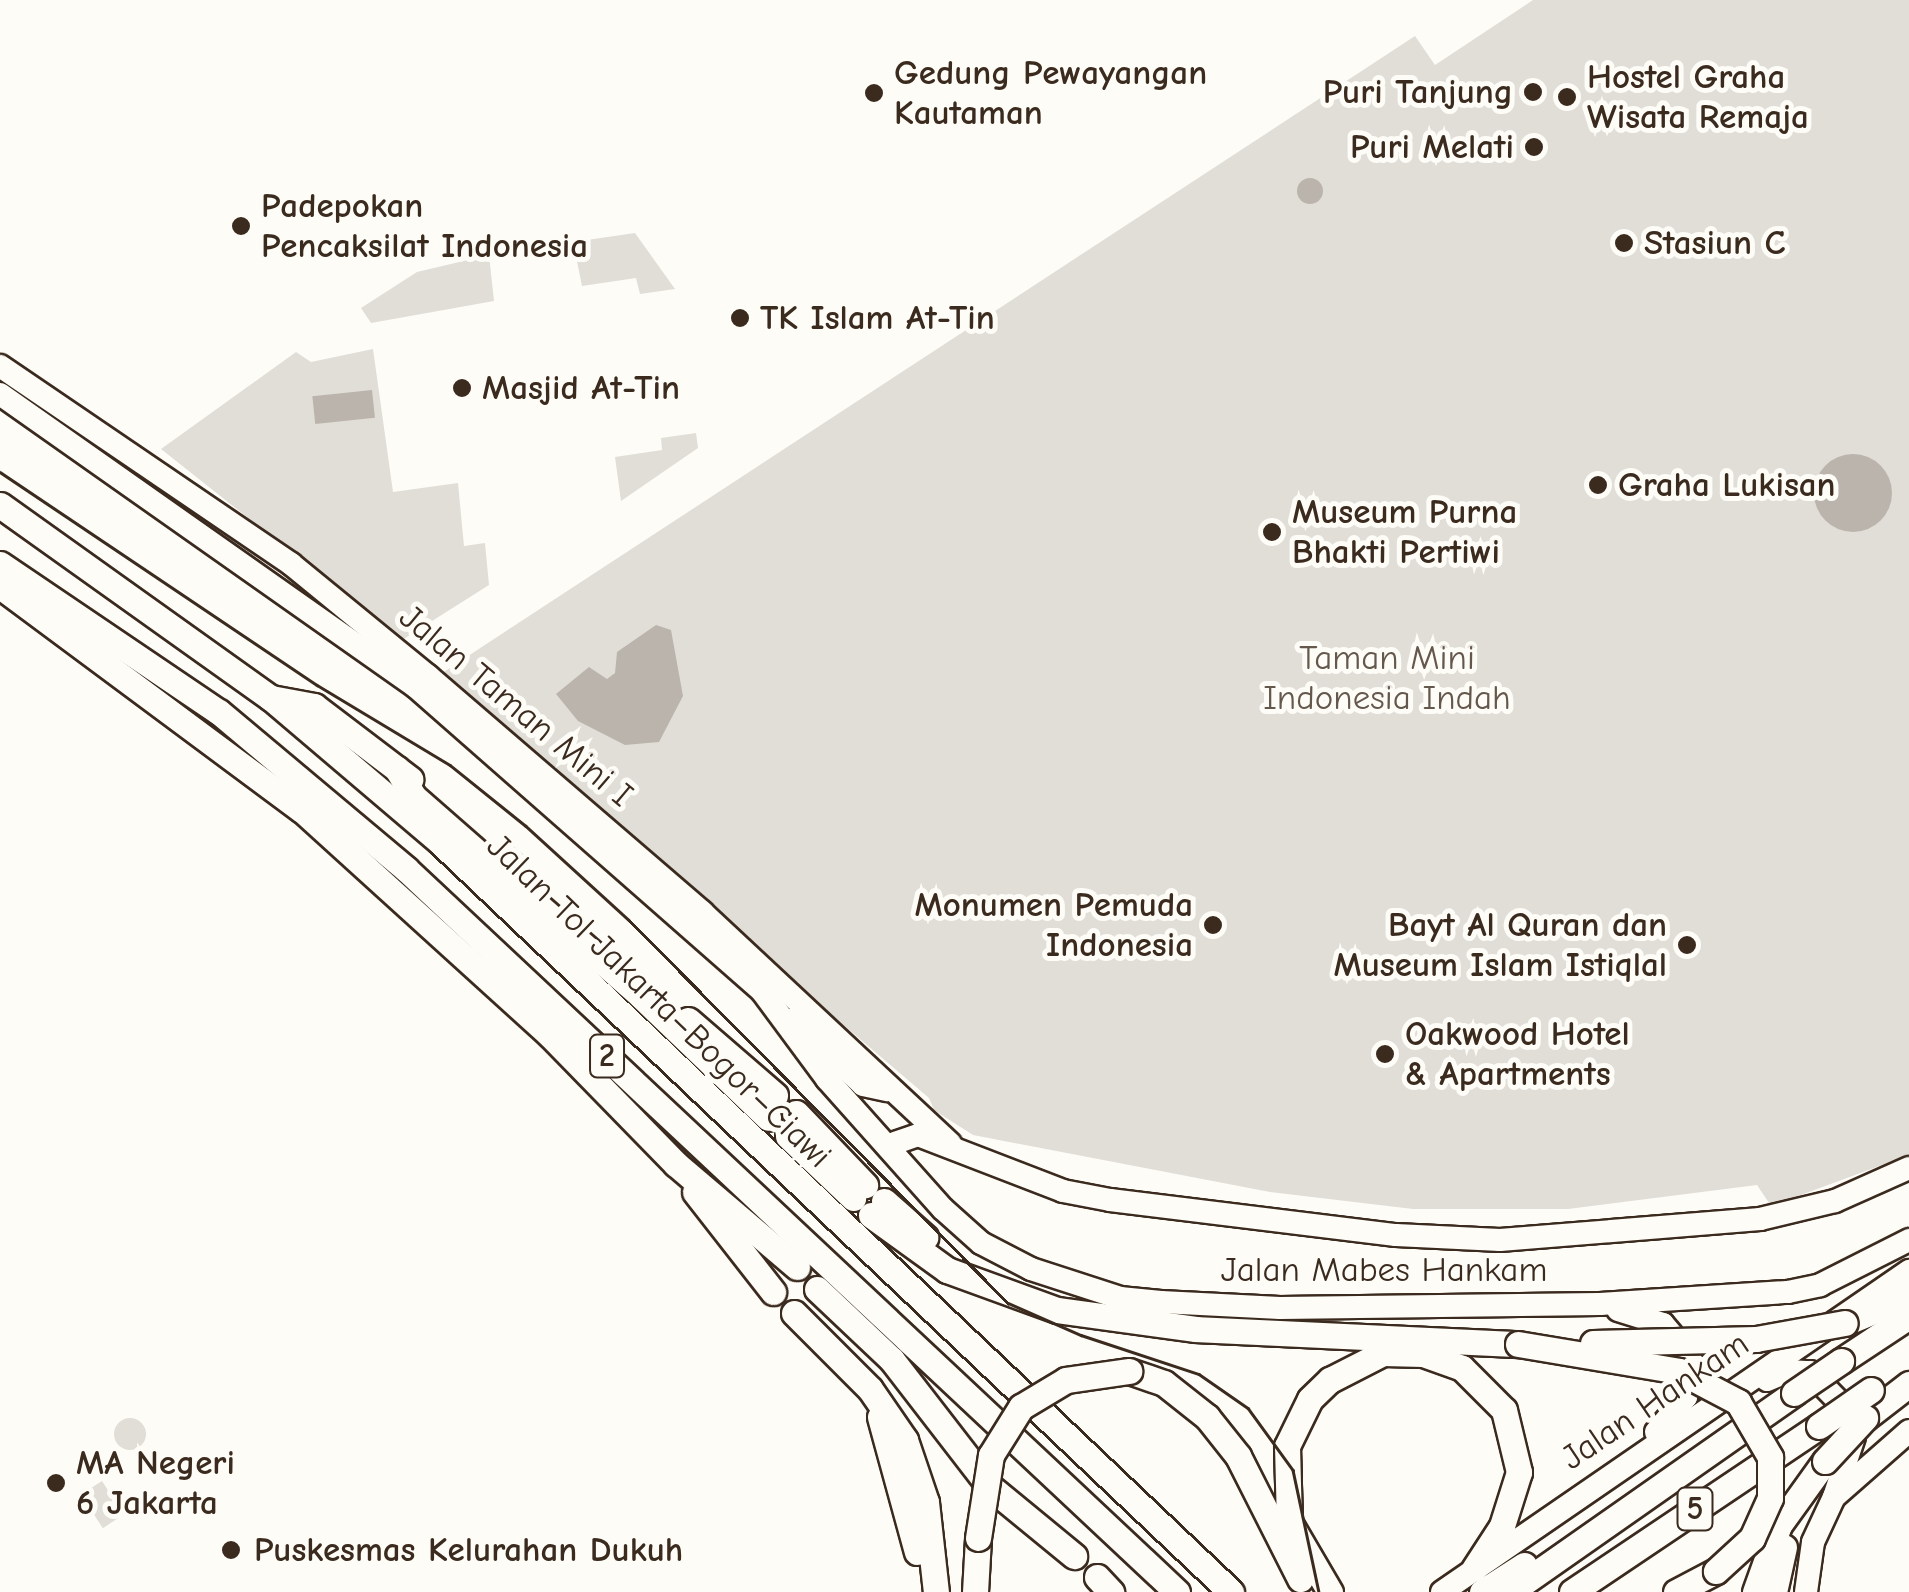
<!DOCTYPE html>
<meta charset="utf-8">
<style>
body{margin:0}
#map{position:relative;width:1909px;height:1592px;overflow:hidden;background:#fdfcf7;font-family:"Comic Neue",sans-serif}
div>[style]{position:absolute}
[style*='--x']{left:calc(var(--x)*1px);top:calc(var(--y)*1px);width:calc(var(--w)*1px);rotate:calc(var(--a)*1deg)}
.green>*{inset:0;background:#e1ded7;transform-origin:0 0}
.round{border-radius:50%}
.water>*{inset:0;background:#bbb4ad;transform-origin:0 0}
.motorway-tunnel>*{height:25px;margin-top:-12.5px;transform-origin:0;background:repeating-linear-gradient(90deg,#d6d2cc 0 25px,transparent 0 37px)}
.roads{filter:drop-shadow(2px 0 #3b2a1e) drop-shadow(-2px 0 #3b2a1e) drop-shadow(0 2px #3b2a1e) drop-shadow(0 -2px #3b2a1e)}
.primary>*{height:22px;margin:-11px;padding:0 11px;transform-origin:11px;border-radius:11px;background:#fdfcf7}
.motorway>*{height:25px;margin:-12.5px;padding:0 12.5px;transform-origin:12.5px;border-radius:12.5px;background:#fdfcf7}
.tram>*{height:2.5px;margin:-1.25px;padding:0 1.25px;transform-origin:1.25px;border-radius:1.25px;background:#3b2a1e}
.bridges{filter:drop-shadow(2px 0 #3b2a1e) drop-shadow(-2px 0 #3b2a1e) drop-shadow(0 2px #3b2a1e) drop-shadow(0 -2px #3b2a1e)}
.motorway-bridge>*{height:25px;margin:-12.5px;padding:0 12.5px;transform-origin:12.5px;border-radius:12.5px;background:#fdfcf7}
.dots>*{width:28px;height:28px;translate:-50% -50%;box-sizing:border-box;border:5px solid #fdfcf7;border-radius:50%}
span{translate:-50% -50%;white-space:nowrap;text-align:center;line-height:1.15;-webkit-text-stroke:10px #fdfcf7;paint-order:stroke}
.shield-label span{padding:2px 8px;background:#fdfcf7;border:2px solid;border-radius:8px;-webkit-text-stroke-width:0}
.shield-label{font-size:32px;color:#3b2a1e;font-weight:700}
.poi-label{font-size:35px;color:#3b2a1e;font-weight:700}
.left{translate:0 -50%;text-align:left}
.right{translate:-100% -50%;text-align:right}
.park-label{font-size:35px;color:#64574c}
.street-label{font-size:35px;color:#3b2a1e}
</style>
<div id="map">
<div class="green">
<div style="clip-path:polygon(1533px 0,1909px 0,1909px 1155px,1771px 1206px,1757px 1185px,1568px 1209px,1413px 1209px,1270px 1192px,973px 1135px,934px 1110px,929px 1098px,436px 677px,1415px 36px,1435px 65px)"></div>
<div style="clip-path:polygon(635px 233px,675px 289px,640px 294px,636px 278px,582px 286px,573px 242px)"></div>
<div style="clip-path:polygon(489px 255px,494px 301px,371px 323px,361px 308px,417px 272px)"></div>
<div style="clip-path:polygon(373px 349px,393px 492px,458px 483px,464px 546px,485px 543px,489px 585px,402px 640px,161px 449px,296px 352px,311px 362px)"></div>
<div style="clip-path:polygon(696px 433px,698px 448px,621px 501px,615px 457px,662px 450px,661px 438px)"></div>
<div class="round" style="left:114px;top:1418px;width:32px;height:32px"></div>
<div style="left:102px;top:1481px;width:40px;height:25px;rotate:57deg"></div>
</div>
<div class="water">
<div class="round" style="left:1297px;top:178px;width:26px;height:26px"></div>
<div style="left:372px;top:390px;width:28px;height:60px;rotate:84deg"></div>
<div class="round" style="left:1814px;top:454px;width:78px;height:78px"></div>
<div style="clip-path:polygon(656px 625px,671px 630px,683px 696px,659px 742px,625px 745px,578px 721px,556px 694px,589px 667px,607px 679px,615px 673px,617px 652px)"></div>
</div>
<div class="motorway-tunnel">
<div style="--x:503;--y:853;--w:34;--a:40"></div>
</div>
<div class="roads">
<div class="primary">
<div style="--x:0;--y:366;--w:352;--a:34.2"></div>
<div style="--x:291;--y:564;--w:177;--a:39.3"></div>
<div style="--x:428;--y:676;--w:362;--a:40.7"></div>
<div style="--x:702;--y:912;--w:339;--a:43"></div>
<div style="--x:0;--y:394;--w:509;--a:35.16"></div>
<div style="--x:416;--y:687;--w:461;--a:41.3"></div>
<div style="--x:762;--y:991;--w:109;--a:53.5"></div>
<div style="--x:827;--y:1079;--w:174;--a:48.3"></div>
<div style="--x:943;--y:1209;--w:51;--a:41.8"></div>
<div style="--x:981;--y:1243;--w:56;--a:27.5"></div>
<div style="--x:1031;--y:1269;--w:94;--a:18"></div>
<div style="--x:1120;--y:1298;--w:41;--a:5.6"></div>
<div style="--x:1161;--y:1302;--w:119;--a:2.9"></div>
<div style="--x:1280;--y:1308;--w:320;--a:-0.7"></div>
<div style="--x:1600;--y:1304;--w:188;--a:-3.7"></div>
<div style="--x:1788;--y:1292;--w:33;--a:-12"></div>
<div style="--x:1820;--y:1285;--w:100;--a:-26.8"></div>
<div style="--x:794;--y:1019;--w:95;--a:43.7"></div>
<div style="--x:863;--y:1085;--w:25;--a:12"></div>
<div style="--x:895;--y:1143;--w:24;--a:-19"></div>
<div style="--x:918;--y:1135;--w:155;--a:21.1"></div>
<div style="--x:1063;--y:1191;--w:48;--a:10.8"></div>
<div style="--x:1110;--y:1200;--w:288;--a:7"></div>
<div style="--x:1396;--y:1235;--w:104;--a:2.8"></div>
<div style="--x:1500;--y:1240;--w:261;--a:-4.6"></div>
<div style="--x:1760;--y:1219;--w:77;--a:-13.5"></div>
<div style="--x:1835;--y:1201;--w:81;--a:-24"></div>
<div style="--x:1618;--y:1310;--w:47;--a:17.3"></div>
<div style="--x:1663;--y:1324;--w:42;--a:49.8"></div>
<div style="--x:1690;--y:1356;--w:41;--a:95.6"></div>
<div style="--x:1686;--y:1397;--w:46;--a:130.6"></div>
<div style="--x:1767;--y:1380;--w:23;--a:-23"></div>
<div style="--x:1788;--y:1371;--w:22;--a:3"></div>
<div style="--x:1810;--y:1372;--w:57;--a:45.7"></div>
<div style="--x:1850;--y:1413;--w:24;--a:81"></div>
<div style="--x:1854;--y:1437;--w:63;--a:108.4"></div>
<div style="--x:1442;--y:1592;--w:567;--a:-34.5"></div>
<div style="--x:1806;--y:1592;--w:50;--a:-82"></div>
<div style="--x:1813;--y:1542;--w:50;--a:-65"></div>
<div style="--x:1834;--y:1497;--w:100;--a:-41.3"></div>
</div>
<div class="motorway">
<div style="--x:0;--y:505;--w:333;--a:35.5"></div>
<div style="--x:271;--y:698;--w:219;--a:40.4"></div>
<div style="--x:438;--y:840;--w:1093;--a:43.48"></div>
<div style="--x:0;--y:564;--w:264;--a:34.1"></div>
<div style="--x:219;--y:712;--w:244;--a:40"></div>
<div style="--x:406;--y:869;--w:1057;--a:43.16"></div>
<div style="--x:0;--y:586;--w:376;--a:36.6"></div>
<div style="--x:302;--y:810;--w:335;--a:42.2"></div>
<div style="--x:550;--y:1035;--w:180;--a:45.7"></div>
<div style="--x:676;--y:1164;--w:159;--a:40.4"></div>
<div style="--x:271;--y:698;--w:44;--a:10.5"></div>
<div style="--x:314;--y:706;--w:121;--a:37.2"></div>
<div style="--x:397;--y:769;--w:33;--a:59"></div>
<div style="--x:414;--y:797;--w:302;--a:41.2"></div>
<div style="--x:641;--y:996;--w:176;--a:43.8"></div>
<div style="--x:688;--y:1020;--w:115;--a:40.8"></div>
<div style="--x:796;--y:1113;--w:100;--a:46.2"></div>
<div style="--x:788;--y:1136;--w:90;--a:43.6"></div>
<div style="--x:695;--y:1192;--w:127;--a:52"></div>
<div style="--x:884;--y:1201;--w:55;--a:41.3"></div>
<div style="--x:871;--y:1215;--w:94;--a:35.9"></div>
<div style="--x:947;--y:1270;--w:117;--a:20"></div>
<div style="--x:1057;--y:1310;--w:140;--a:7.8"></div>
<div style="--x:1196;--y:1329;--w:322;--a:2.7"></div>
<div style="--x:817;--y:1289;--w:103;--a:43.4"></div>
<div style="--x:892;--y:1360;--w:160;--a:52.3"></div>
<div style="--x:990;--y:1487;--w:109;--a:39.4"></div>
<div style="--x:794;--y:1313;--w:107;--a:45"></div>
<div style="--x:870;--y:1389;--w:62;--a:55.5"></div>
<div style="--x:905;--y:1440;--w:65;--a:71.3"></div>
<div style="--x:926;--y:1502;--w:91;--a:83.7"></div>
<div style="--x:1845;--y:1323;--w:69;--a:-22.9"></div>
<div style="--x:1841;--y:1361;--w:82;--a:-33.5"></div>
<div style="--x:1129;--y:1371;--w:37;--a:19"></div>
<div style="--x:1164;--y:1383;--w:55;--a:38.3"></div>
<div style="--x:1207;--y:1417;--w:50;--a:51.5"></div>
<div style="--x:1238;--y:1456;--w:138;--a:63.2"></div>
<div style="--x:880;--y:1417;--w:140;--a:74.7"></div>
<div style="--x:1865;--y:1418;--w:56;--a:-37.7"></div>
<div style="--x:1097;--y:1577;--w:21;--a:47"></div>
<div style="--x:975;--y:1592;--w:54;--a:-86.8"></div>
<div style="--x:1330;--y:1592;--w:81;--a:-120.4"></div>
<div style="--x:1289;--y:1522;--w:76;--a:-91.5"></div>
<div style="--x:1287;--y:1446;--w:52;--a:-63.9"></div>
<div style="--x:1310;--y:1399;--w:28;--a:-44"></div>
<div style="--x:1330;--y:1380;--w:59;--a:-27"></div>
<div style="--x:1383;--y:1353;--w:40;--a:1.4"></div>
<div style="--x:1423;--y:1354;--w:41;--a:19.7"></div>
<div style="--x:1462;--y:1368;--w:59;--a:45"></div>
<div style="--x:1504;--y:1410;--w:64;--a:76.4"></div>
<div style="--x:1519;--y:1472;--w:57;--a:107.5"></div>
<div style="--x:1502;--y:1526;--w:51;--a:123.1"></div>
<div style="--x:1482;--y:1592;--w:50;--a:-32.7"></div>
<div style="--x:1510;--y:1592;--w:347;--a:-35"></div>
<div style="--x:1572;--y:1592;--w:298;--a:-33.9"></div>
<div style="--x:1676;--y:1592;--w:45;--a:-27.7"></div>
<div style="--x:1755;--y:1592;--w:71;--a:-70.3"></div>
<div style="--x:1779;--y:1525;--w:79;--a:-54.3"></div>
<div style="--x:1774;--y:1592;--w:46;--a:-77.5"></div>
</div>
</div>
<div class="tram">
<div style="--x:0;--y:472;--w:382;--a:33.9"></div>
<div style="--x:317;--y:685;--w:155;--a:31"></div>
<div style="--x:450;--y:765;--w:97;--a:38.8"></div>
<div style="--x:526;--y:826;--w:139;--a:42.4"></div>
<div style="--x:629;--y:920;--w:539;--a:45.3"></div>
<div style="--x:1008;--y:1303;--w:80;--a:23.7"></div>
<div style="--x:1081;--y:1335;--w:124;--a:18.3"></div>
<div style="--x:1199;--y:1374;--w:60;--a:34.8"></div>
<div style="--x:1248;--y:1408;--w:77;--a:54"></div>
<div style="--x:1293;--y:1470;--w:125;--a:78"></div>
</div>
<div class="bridges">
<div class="motorway-bridge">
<div style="--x:1593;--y:1343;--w:163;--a:-1.4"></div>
<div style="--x:1756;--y:1339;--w:90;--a:-10.2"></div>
<div style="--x:1518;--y:1344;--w:163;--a:9.5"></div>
<div style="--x:1679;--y:1371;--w:67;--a:27.7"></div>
<div style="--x:1738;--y:1402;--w:64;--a:59.8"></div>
<div style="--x:1770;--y:1457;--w:41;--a:90"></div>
<div style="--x:1770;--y:1498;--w:44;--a:114.2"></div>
<div style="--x:1752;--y:1538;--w:49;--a:137.5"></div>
<div style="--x:1794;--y:1393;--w:57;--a:-34.2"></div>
<div style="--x:1819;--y:1426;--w:63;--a:-34.7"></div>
<div style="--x:1825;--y:1461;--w:59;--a:-47.1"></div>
<div style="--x:978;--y:1538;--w:84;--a:-81.1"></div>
<div style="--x:991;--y:1455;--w:57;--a:-58"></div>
<div style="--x:1021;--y:1407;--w:52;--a:-31"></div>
<div style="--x:1066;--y:1380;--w:64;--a:-8.1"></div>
</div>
</div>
<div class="dots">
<div style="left:1533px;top:92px;background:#3b2a1e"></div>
<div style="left:874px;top:93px;background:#3b2a1e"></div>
<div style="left:1567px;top:97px;background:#3b2a1e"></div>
<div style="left:1534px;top:147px;background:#3b2a1e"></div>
<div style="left:241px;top:226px;background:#3b2a1e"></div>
<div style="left:1624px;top:243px;background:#3b2a1e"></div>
<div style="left:740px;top:318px;background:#3b2a1e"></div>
<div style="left:462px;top:388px;background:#3b2a1e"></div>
<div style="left:1598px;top:485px;background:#3b2a1e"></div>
<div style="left:1272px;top:532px;background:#3b2a1e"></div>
<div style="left:1213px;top:925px;background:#3b2a1e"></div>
<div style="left:1687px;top:945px;background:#3b2a1e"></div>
<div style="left:1385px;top:1054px;background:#3b2a1e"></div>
<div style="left:56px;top:1483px;background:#3b2a1e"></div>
<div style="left:231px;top:1550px;background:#3b2a1e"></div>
</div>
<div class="shield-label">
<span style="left:607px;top:1056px">2</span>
<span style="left:1695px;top:1509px">5</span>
</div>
<div class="poi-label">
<span class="left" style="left:894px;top:93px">Gedung Pewayangan<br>Kautaman</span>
<span class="left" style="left:1587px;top:97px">Hostel Graha<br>Wisata Remaja</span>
<span class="right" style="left:1513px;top:92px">Puri Tanjung</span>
<span class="right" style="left:1514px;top:147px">Puri Melati</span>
<span class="left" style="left:261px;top:226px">Padepokan<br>Pencaksilat Indonesia</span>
<span class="left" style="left:1644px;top:243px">Stasiun C</span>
<span class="left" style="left:760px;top:318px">TK Islam At-Tin</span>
<span class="left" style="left:482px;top:388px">Masjid At-Tin</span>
<span class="left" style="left:1618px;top:485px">Graha Lukisan</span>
<span class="left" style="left:1292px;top:532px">Museum Purna<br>Bhakti Pertiwi</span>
<span class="right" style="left:1193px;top:925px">Monumen Pemuda<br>Indonesia</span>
<span class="right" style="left:1667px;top:945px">Bayt Al Quran dan<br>Museum Islam Istiqlal</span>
<span class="left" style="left:1405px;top:1054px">Oakwood Hotel<br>&amp; Apartments</span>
<span class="left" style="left:76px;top:1483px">MA Negeri<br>6 Jakarta</span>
<span class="left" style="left:254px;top:1550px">Puskesmas Kelurahan Dukuh</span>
</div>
<div class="park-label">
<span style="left:1387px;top:678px">Taman Mini<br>Indonesia Indah</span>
</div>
<div class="street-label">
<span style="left:516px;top:706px;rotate:40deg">Jalan Taman Mini I</span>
<span style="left:659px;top:1001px;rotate:44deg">Jalan Tol Jakarta–Bogor–Ciawi</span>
<span style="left:1384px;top:1270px">Jalan Mabes Hankam</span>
<span style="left:1655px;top:1401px;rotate:-34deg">Jalan Hankam</span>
</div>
</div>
